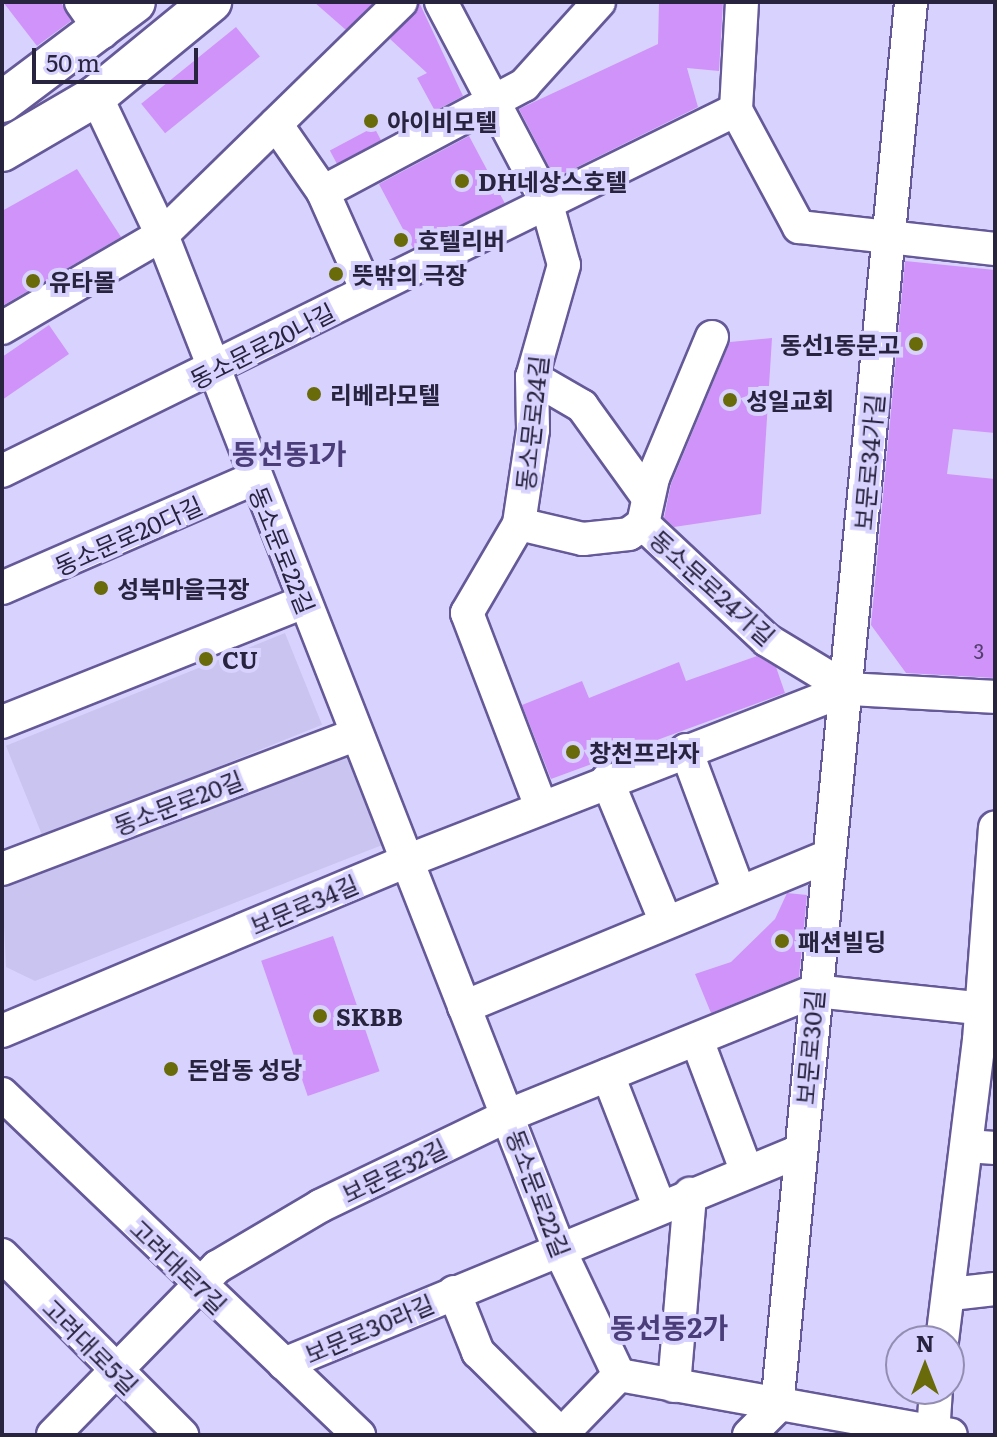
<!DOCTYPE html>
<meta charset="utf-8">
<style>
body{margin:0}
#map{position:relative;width:997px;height:1437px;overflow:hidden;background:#d8d3fe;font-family:Literata,"Noto Sans KR",serif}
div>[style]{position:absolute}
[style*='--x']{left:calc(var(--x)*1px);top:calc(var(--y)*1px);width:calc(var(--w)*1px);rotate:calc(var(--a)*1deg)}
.built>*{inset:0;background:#cac4f1;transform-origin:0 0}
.building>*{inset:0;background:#d093f9;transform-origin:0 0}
.roads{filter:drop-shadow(2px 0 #655998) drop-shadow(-2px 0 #655998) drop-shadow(0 2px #655998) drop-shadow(0 -2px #655998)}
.minor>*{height:32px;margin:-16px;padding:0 16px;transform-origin:16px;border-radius:16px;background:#fff}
.major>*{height:40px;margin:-20px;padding:0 20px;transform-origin:20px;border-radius:20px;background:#fff}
.dots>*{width:22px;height:22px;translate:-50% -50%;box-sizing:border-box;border:4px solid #d8d3fe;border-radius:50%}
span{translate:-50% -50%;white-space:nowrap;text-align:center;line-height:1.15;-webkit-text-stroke:8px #d8d3fe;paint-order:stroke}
.number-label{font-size:20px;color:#523f6d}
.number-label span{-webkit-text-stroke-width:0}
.poi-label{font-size:24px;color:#28233e;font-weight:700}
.left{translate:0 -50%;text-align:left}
.right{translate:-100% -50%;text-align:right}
.street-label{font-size:24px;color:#28233e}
.quarter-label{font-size:28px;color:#4a3d79;font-weight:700}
.frame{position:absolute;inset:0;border:4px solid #28233e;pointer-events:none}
.north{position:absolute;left:885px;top:1325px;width:80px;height:80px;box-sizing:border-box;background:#d8d3fe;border:2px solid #928db1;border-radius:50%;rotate:0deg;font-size:22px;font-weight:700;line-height:32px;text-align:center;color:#28233e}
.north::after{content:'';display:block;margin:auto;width:28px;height:36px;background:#696b0a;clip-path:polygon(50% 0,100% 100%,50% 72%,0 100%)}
.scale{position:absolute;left:32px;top:48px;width:166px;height:36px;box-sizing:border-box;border:4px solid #28233e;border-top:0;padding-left:10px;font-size:24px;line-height:28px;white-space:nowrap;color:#28233e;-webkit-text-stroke:6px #d8d3fe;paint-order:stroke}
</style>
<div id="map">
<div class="built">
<div style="left:285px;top:633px;width:99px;height:301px;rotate:68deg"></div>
<div style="clip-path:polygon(342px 740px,390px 842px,35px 981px,6px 967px,2px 884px)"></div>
</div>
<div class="building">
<div style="clip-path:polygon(3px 2px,61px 2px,71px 21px,37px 46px)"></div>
<div style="clip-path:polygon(314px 2px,374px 2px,346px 30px)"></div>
<div style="clip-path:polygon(419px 2px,463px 96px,435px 111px,417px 78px,427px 73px,390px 39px)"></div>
<div style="clip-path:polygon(659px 2px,723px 2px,719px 71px,687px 68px,698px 107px,555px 178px,519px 109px,658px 44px)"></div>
<div style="left:236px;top:27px;width:38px;height:122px;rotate:51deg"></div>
<div style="left:374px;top:127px;width:15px;height:50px;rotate:62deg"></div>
<div style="left:469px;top:136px;width:76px;height:102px;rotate:62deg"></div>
<div style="clip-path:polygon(77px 169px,121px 237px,2px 306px,2px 211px)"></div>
<div style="clip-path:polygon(905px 261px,995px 270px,995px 433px,953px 429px,947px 474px,995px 479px,995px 678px,906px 673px,871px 625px)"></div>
<div style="clip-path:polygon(49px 325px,69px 354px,2px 400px,2px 357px)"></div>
<div style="clip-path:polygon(772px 338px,761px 514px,674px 527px,664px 518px,671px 484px,730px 342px)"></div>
<div style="clip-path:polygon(757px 656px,776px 667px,785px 693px,551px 779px,522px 705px,582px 681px,589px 698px,679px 662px,686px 681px)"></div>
<div style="clip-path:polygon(787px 893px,807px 895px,799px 977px,711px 1013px,695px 974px,731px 962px,775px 919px)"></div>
<div style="left:333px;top:936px;width:143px;height:76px;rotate:71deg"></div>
</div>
<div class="roads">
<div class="minor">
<div style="--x:81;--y:2;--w:37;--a:55"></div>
<div style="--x:441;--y:2;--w:225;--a:62.2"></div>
<div style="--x:546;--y:201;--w:66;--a:74.3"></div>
<div style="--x:564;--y:265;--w:116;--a:105.9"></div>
<div style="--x:532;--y:377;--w:53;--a:88.9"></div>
<div style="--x:533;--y:430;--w:95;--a:98.5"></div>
<div style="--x:519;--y:524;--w:103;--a:120.3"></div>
<div style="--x:467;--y:613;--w:208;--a:69.1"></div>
<div style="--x:742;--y:2;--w:108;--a:93.2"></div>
<div style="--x:736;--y:110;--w:133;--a:61.7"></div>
<div style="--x:799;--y:227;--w:197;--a:6.4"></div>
<div style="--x:96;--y:96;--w:154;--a:64.6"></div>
<div style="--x:162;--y:235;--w:1091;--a:68.61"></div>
<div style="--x:560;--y:1251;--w:137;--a:64.6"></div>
<div style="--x:276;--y:124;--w:83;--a:55.3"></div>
<div style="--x:323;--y:192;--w:108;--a:66"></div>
<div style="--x:323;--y:192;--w:228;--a:-28"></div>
<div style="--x:524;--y:85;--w:112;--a:-47.9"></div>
<div style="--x:2;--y:328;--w:185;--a:-30.2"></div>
<div style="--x:162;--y:235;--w:334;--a:-44.3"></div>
<div style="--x:712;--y:337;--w:153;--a:112.7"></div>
<div style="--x:653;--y:478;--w:47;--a:102.3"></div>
<div style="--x:643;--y:524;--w:170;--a:43.1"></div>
<div style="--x:767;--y:640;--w:95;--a:31.2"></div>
<div style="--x:532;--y:377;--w:58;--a:30.1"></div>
<div style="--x:582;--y:406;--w:111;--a:54.2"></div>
<div style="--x:2;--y:471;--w:818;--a:-26.19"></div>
<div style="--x:519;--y:524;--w:66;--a:13.2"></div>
<div style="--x:583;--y:539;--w:46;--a:-6.2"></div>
<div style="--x:629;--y:534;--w:17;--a:-36"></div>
<div style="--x:2;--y:588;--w:274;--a:-23.5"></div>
<div style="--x:2;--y:722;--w:325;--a:-21.7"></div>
<div style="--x:686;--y:750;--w:148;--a:69.5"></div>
<div style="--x:607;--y:780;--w:152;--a:67.5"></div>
<div style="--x:2;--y:869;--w:377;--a:-20.8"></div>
<div style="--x:464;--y:1007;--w:394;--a:-22.5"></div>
<div style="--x:2;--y:1031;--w:439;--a:-22.8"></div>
<div style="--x:407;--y:861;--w:473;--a:-21.3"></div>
<div style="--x:848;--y:689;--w:147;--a:3.1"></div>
<div style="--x:697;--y:1040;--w:141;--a:69.3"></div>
<div style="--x:608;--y:1075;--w:141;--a:68.7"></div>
<div style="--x:2;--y:1094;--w:494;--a:43.7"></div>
<div style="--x:967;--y:1146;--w:28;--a:4"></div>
<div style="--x:2;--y:1255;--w:255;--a:45"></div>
<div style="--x:454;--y:1292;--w:65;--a:68.2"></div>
<div style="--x:478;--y:1352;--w:118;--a:44.7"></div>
<div style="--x:951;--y:1294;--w:44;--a:-6.5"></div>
<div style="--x:942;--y:1341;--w:303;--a:-83"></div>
<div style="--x:979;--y:1040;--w:213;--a:-85.7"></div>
<div style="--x:284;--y:1364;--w:558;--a:-22.43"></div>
<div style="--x:619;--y:1375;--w:337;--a:10.2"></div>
<div style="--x:674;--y:1386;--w:193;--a:-85.2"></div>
<div style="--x:53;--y:1435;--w:235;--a:-45.7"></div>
<div style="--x:217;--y:1267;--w:120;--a:-30.6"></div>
<div style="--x:320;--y:1206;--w:210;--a:-25.7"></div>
<div style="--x:509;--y:1115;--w:330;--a:-22.1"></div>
<div style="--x:815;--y:991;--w:181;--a:6"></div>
<div style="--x:561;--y:1435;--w:83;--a:-46"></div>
<div style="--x:749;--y:1435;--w:40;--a:-45"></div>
<div style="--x:777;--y:1407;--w:1411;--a:-84.55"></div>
<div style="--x:933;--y:1435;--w:46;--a:-86.3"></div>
</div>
<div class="major">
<div style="--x:2;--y:102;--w:166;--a:-36.9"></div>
<div style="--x:2;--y:151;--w:109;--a:-30.3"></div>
<div style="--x:96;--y:96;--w:149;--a:-39.3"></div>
</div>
</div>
<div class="dots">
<div style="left:371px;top:121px;background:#696b0a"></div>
<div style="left:462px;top:181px;background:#696b0a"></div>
<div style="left:401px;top:240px;background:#696b0a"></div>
<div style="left:336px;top:274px;background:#696b0a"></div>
<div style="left:33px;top:281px;background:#696b0a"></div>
<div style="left:916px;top:344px;background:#696b0a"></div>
<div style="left:314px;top:394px;background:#696b0a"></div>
<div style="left:730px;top:400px;background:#696b0a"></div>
<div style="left:101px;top:588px;background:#696b0a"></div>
<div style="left:206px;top:659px;background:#696b0a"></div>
<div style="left:573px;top:752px;background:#696b0a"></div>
<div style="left:782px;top:941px;background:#696b0a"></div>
<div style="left:320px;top:1016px;background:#696b0a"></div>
<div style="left:171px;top:1069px;background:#696b0a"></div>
</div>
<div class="number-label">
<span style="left:979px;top:650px">3</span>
</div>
<div class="poi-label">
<span class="left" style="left:387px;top:121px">아이비모텔</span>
<span class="left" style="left:478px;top:181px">DH네상스호텔</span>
<span class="left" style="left:417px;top:240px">호텔리버</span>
<span class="left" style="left:352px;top:274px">뜻밖의 극장</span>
<span class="left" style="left:49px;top:281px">유타몰</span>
<span class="right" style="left:900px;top:344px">동선1동문고</span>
<span class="left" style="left:330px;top:394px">리베라모텔</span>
<span class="left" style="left:746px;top:400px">성일교회</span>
<span class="left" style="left:117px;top:588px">성북마을극장</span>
<span class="left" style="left:222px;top:659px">CU</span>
<span class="left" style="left:589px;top:752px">창천프라자</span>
<span class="left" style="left:798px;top:941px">패션빌딩</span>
<span class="left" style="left:336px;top:1016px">SKBB</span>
<span class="left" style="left:187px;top:1069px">돈암동 성당</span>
</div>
<div class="street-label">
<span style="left:262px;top:345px;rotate:-27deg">동소문로20나길</span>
<span style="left:531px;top:423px;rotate:-84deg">동소문로24길</span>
<span style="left:868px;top:462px;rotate:-85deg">보문로34가길</span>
<span style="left:128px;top:535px;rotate:-24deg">동소문로20다길</span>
<span style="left:283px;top:550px;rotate:68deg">동소문로22길</span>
<span style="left:713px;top:587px;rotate:42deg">동소문로24가길</span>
<span style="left:178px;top:802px;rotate:-21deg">동소문로20길</span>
<span style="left:304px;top:904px;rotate:-23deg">보문로34길</span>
<span style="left:809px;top:1047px;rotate:-85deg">보문로30길</span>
<span style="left:394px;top:1170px;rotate:-26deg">보문로32길</span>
<span style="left:539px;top:1193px;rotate:69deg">동소문로22길</span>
<span style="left:179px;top:1266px;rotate:44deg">고려대로7길</span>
<span style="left:369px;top:1328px;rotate:-23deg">보문로30라길</span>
<span style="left:91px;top:1346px;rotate:45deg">고려대로5길</span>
</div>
<div class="quarter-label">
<span style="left:289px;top:452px">동선동1가</span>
<span style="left:669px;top:1326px">동선동2가</span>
</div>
<div class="frame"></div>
<div class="north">N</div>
<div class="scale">50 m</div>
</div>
